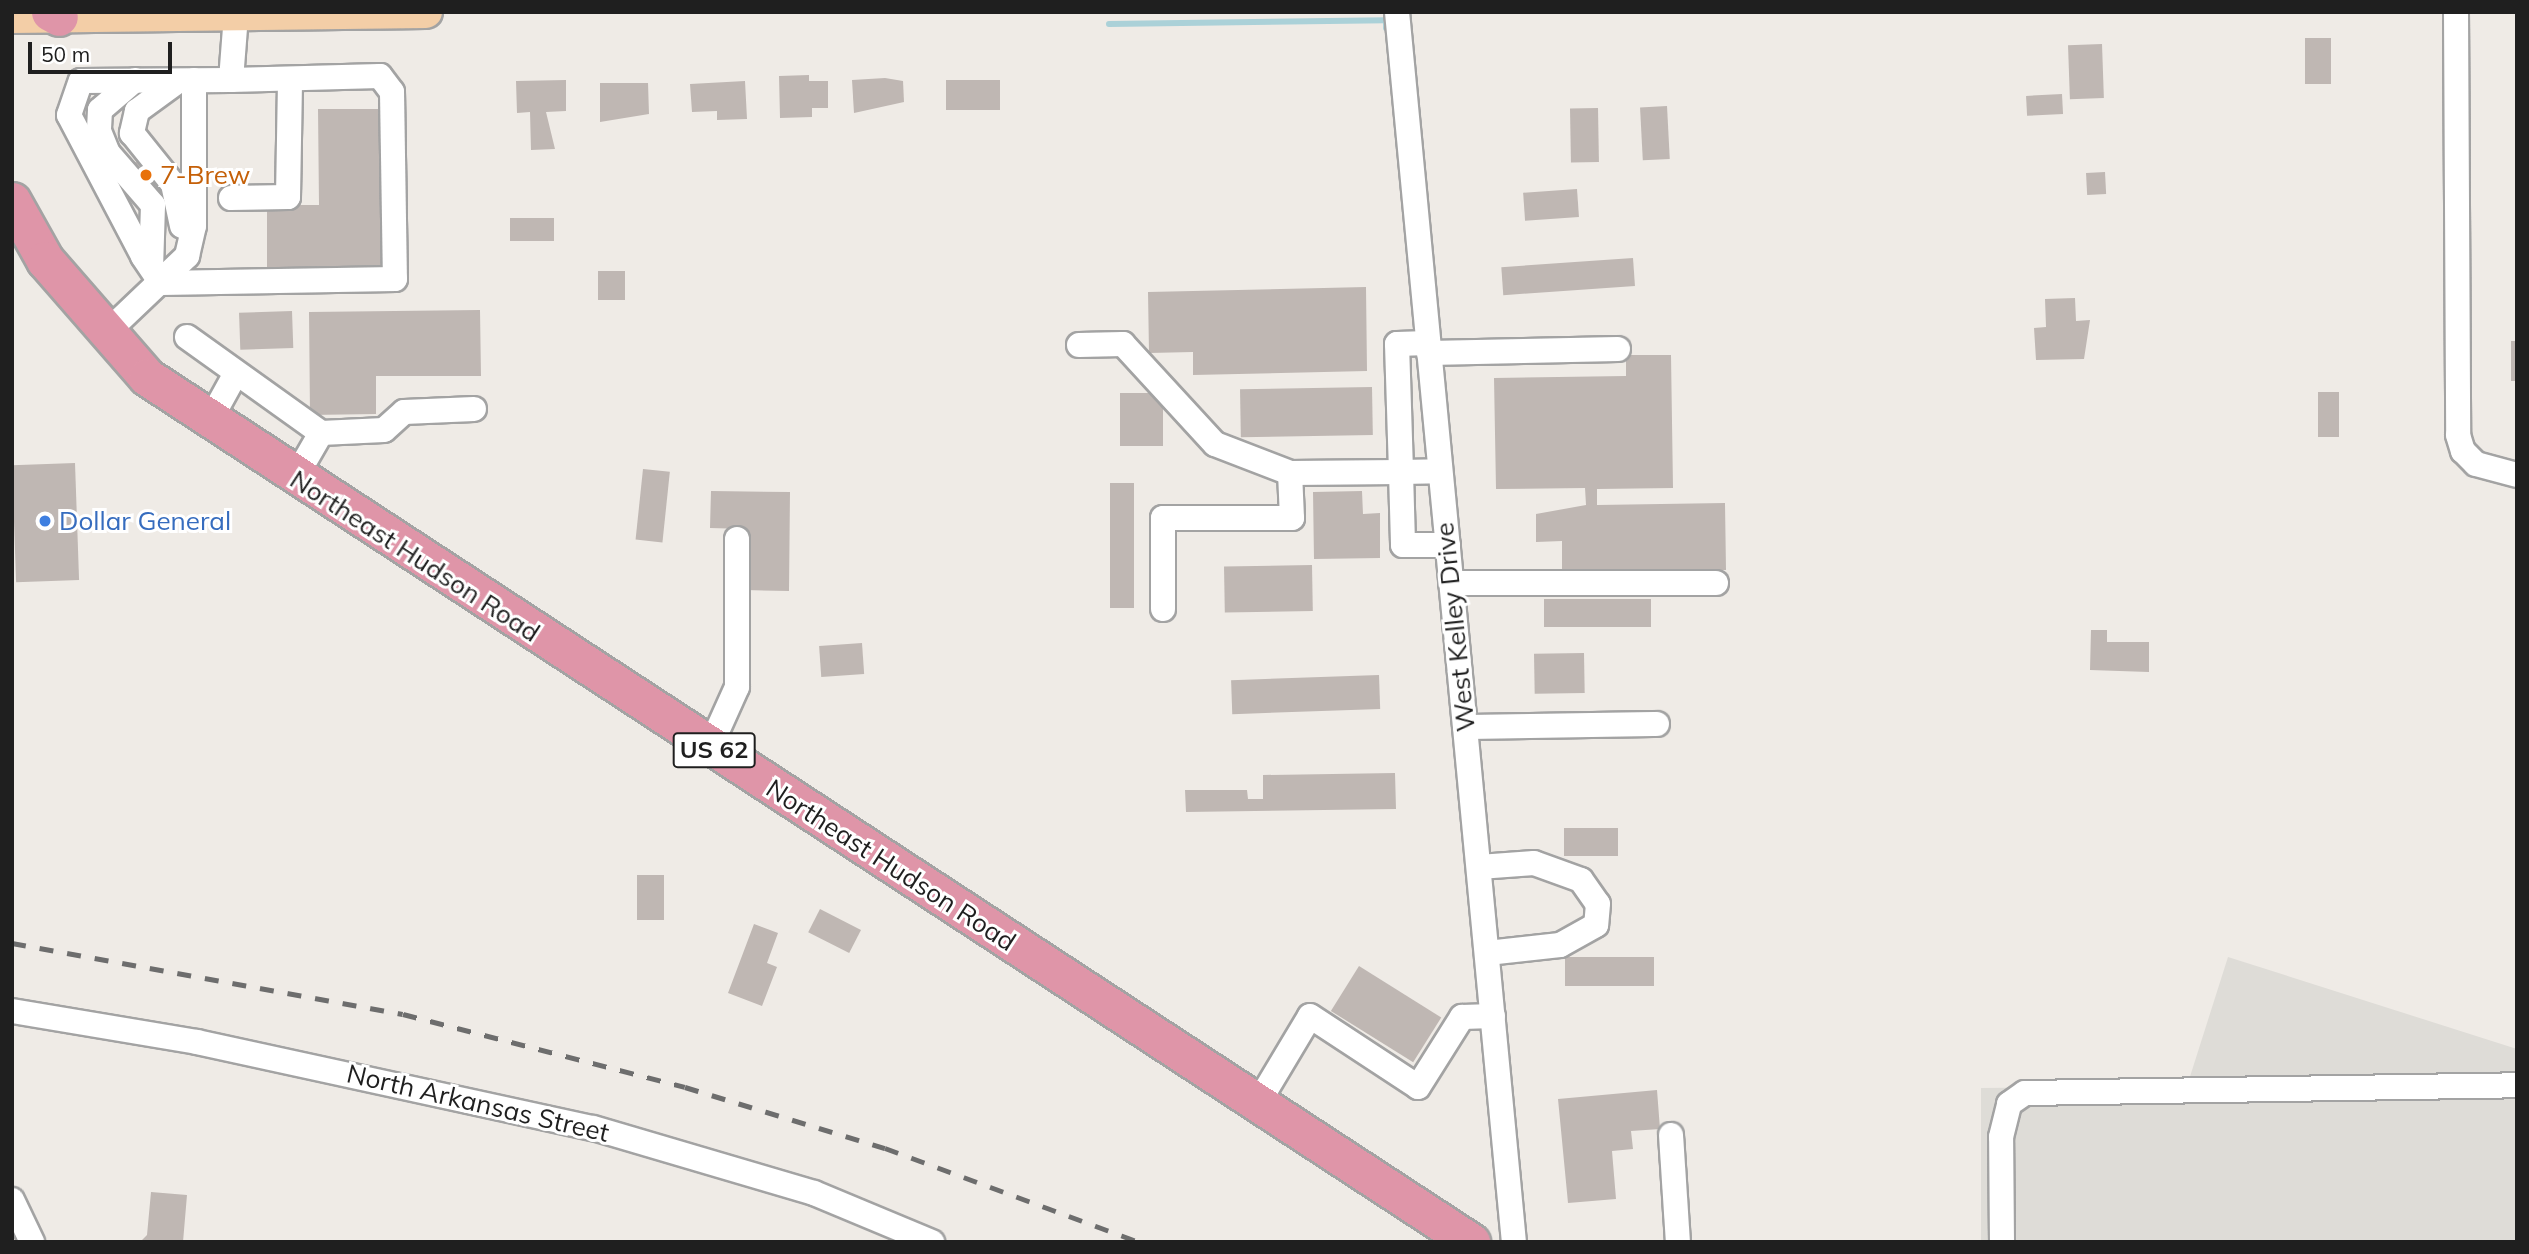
<!DOCTYPE html>
<style>
body{margin:0}
#map{position:relative;width:2529px;height:1254px;overflow:hidden;background:#efebe6;font-family:Mulish,sans-serif}
div>[style]{position:absolute}
[style*='--x']{left:calc(var(--x)*1px);top:calc(var(--y)*1px);width:calc(var(--w)*1px);rotate:calc(var(--a)*1deg)}
.airport>*{inset:0;background:#dedcd7}
.stream>*{height:6px;margin:-3px;padding:0 3px;transform-origin:3px;border-radius:3px;background:#abd1d8}
.building>*{inset:0;background:#bfb7b3;transform-origin:0 0}
.roads{filter:drop-shadow(2px 0 #a3a3a3) drop-shadow(-2px 0 #a3a3a3) drop-shadow(0 2px #a3a3a3) drop-shadow(0 -2px #a3a3a3)}
.minor>*{height:24px;margin:-12px;padding:0 12px;transform-origin:12px;border-radius:12px;background:#fff}
.major>*{height:32px;margin:-16px;padding:0 16px;transform-origin:16px;border-radius:16px;background:#f3cea7}
.highway>*{height:37px;margin:-18.5px;padding:0 18.5px;transform-origin:18.5px;border-radius:18.5px;background:#df95a8}
.rail>*{height:5px;margin-top:-2.5px;transform-origin:0;background:repeating-linear-gradient(90deg,#6d6d6d 0 14px,transparent 0 28px)}
.dots>*{width:19px;height:19px;translate:-50% -50%;box-sizing:border-box;border:4px solid #fff;border-radius:50%}
span{translate:-50% -50%;white-space:nowrap;text-align:center;line-height:1.15;-webkit-text-stroke:6px #fff;paint-order:stroke}
.shield-label span{padding:2px 5px;background:#fff;border:2px solid;border-radius:5px;-webkit-text-stroke-width:0}
.shield-label{font-size:24px;color:#1f1f1f;font-weight:700}
.food-label{font-size:26px;color:#c56008}
.left{translate:0 -50%;text-align:left}
.shop-label{font-size:26px;color:#366cbe}
.street-label{font-size:26px;color:#1f1f1f}
.frame{position:absolute;inset:0;border:14px solid #1f1f1f;pointer-events:none}
.scale{position:absolute;left:28px;top:42px;width:144px;height:32px;box-sizing:border-box;border:4px solid #1f1f1f;border-top:0;padding-left:9px;font-size:21px;line-height:24px;white-space:nowrap;color:#1f1f1f;-webkit-text-stroke:5px #fff;paint-order:stroke}
</style>
<div id="map">
<div class="airport">
<div style="clip-path:polygon(2228px 957px,2517px 1049px,2517px 1242px,1981px 1242px,1981px 1088px,2187px 1086px)"></div>
</div>
<div class="stream">
<div style="--x:1109;--y:24;--w:277;--a:-0.8"></div>
<div style="--x:1386;--y:20;--w:8;--a:90"></div>
</div>
<div class="building">
<div style="left:2305px;top:38px;width:26px;height:46px"></div>
<div style="left:2102px;top:44px;width:54px;height:34px;rotate:88deg"></div>
<div style="clip-path:polygon(809px 75px,809px 81px,828px 81px,828px 108px,812px 108px,812px 117px,780px 118px,779px 76px)"></div>
<div style="clip-path:polygon(885px 78px,903px 81px,904px 102px,854px 113px,852px 80px)"></div>
<div style="clip-path:polygon(566px 80px,566px 111px,546px 112px,555px 149px,531px 150px,530px 112px,517px 113px,516px 81px)"></div>
<div style="left:1000px;top:80px;width:30px;height:54px;rotate:90deg"></div>
<div style="clip-path:polygon(745px 81px,747px 119px,717px 120px,717px 111px,692px 112px,690px 84px)"></div>
<div style="clip-path:polygon(600px 83px,648px 83px,649px 114px,600px 122px)"></div>
<div style="left:2062px;top:94px;width:20px;height:36px;rotate:87deg"></div>
<div style="left:1667px;top:106px;width:53px;height:27px;rotate:87deg"></div>
<div style="left:1598px;top:108px;width:54px;height:28px;rotate:89deg"></div>
<div style="clip-path:polygon(318px 109px,381px 109px,382px 268px,267px 269px,267px 205px,319px 205px)"></div>
<div style="left:141px;top:157px;width:33px;height:16px;rotate:46deg"></div>
<div style="left:2105px;top:172px;width:22px;height:19px;rotate:87deg"></div>
<div style="left:1577px;top:189px;width:28px;height:54px;rotate:86deg"></div>
<div style="left:510px;top:218px;width:44px;height:23px"></div>
<div style="left:1633px;top:258px;width:28px;height:132px;rotate:86deg"></div>
<div style="left:598px;top:271px;width:27px;height:29px"></div>
<div style="clip-path:polygon(1366px 287px,1367px 371px,1193px 375px,1193px 352px,1149px 353px,1148px 292px)"></div>
<div style="clip-path:polygon(2075px 298px,2076px 321px,2090px 320px,2084px 359px,2036px 360px,2034px 328px,2046px 327px,2045px 299px)"></div>
<div style="clip-path:polygon(480px 310px,481px 376px,376px 376px,376px 414px,310px 415px,309px 312px)"></div>
<div style="left:292px;top:311px;width:37px;height:53px;rotate:88deg"></div>
<div style="left:2511px;top:341px;width:6px;height:40px"></div>
<div style="clip-path:polygon(1626px 355px,1671px 355px,1673px 488px,1597px 489px,1597px 505px,1725px 503px,1726px 570px,1562px 573px,1562px 541px,1536px 542px,1536px 514px,1586px 505px,1585px 488px,1496px 489px,1494px 378px,1626px 376px)"></div>
<div style="left:1372px;top:387px;width:48px;height:132px;rotate:89deg"></div>
<div style="left:2318px;top:392px;width:21px;height:45px"></div>
<div style="left:1120px;top:393px;width:43px;height:53px"></div>
<div style="left:75px;top:463px;width:117px;height:63px;rotate:88deg"></div>
<div style="left:643px;top:469px;width:27px;height:71px;rotate:6deg"></div>
<div style="left:1110px;top:483px;width:24px;height:125px"></div>
<div style="clip-path:polygon(711px 491px,790px 492px,789px 591px,745px 590px,746px 529px,710px 528px)"></div>
<div style="clip-path:polygon(1362px 491px,1363px 514px,1380px 513px,1380px 558px,1314px 559px,1313px 492px)"></div>
<div style="left:1312px;top:565px;width:46px;height:88px;rotate:89deg"></div>
<div style="left:1651px;top:599px;width:28px;height:107px;rotate:90deg"></div>
<div style="clip-path:polygon(2091px 630px,2107px 630px,2107px 642px,2149px 642px,2149px 672px,2090px 670px)"></div>
<div style="left:862px;top:643px;width:31px;height:43px;rotate:86deg"></div>
<div style="left:1584px;top:653px;width:40px;height:50px;rotate:89deg"></div>
<div style="left:1379px;top:675px;width:34px;height:148px;rotate:88deg"></div>
<div style="clip-path:polygon(1395px 773px,1396px 809px,1186px 812px,1185px 790px,1247px 790px,1248px 799px,1263px 799px,1263px 775px)"></div>
<div style="left:1618px;top:828px;width:28px;height:54px;rotate:90deg"></div>
<div style="left:637px;top:875px;width:27px;height:45px"></div>
<div style="left:820px;top:909px;width:46px;height:26px;rotate:27deg"></div>
<div style="clip-path:polygon(754px 924px,778px 933px,767px 963px,777px 967px,762px 1006px,728px 993px)"></div>
<div style="left:1654px;top:957px;width:29px;height:89px;rotate:90deg"></div>
<div style="left:1359px;top:966px;width:97px;height:53px;rotate:32deg"></div>
<div style="clip-path:polygon(1657px 1090px,1660px 1129px,1631px 1131px,1633px 1149px,1612px 1151px,1616px 1199px,1568px 1203px,1558px 1099px)"></div>
<div style="clip-path:polygon(151px 1192px,187px 1195px,183px 1242px,140px 1242px,147px 1235px)"></div>
</div>
<div class="roads">
<div class="minor">
<div style="--x:1397;--y:12;--w:1236;--a:84.57"></div>
<div style="--x:2456;--y:12;--w:423;--a:89.7"></div>
<div style="--x:2458;--y:435;--w:17;--a:73"></div>
<div style="--x:2463;--y:451;--w:18;--a:45"></div>
<div style="--x:2476;--y:464;--w:42;--a:15"></div>
<div style="--x:135;--y:80;--w:46;--a:139.4"></div>
<div style="--x:100;--y:110;--w:21;--a:93"></div>
<div style="--x:99;--y:131;--w:24;--a:68"></div>
<div style="--x:108;--y:153;--w:69;--a:49.1"></div>
<div style="--x:153;--y:205;--w:62;--a:91.8"></div>
<div style="--x:231;--y:80;--w:149;--a:-1.5"></div>
<div style="--x:380;--y:76;--w:20;--a:53"></div>
<div style="--x:392;--y:92;--w:187;--a:89.1"></div>
<div style="--x:395;--y:279;--w:234;--a:179"></div>
<div style="--x:161;--y:283;--w:32;--a:-124"></div>
<div style="--x:143;--y:256;--w:159;--a:-117.7"></div>
<div style="--x:69;--y:115;--w:36;--a:-71"></div>
<div style="--x:81;--y:81;--w:150;--a:-0.4"></div>
<div style="--x:231;--y:80;--w:65;--a:-85.6"></div>
<div style="--x:178;--y:81;--w:51;--a:143.8"></div>
<div style="--x:137;--y:111;--w:23;--a:103"></div>
<div style="--x:132;--y:133;--w:65;--a:51.2"></div>
<div style="--x:173;--y:184;--w:43;--a:77.9"></div>
<div style="--x:231;--y:198;--w:57;--a:-1"></div>
<div style="--x:288;--y:197;--w:118;--a:-89"></div>
<div style="--x:104;--y:335;--w:115;--a:-43.6"></div>
<div style="--x:187;--y:256;--w:31;--a:-77"></div>
<div style="--x:194;--y:226;--w:146;--a:-90"></div>
<div style="--x:187;--y:337;--w:165;--a:35.6"></div>
<div style="--x:321;--y:433;--w:63;--a:-2.7"></div>
<div style="--x:384;--y:430;--w:27;--a:-42"></div>
<div style="--x:404;--y:412;--w:70;--a:-2.5"></div>
<div style="--x:1428;--y:343;--w:31;--a:178"></div>
<div style="--x:1397;--y:344;--w:128;--a:88.2"></div>
<div style="--x:1401;--y:472;--w:39;--a:-1"></div>
<div style="--x:1079;--y:345;--w:44;--a:-1.3"></div>
<div style="--x:1123;--y:344;--w:136;--a:47.4"></div>
<div style="--x:1215;--y:444;--w:80;--a:21.1"></div>
<div style="--x:1429;--y:353;--w:189;--a:-1.2"></div>
<div style="--x:209;--y:422;--w:56;--a:-61.1"></div>
<div style="--x:295;--y:478;--w:52;--a:-60"></div>
<div style="--x:1451;--y:583;--w:265;--a:0"></div>
<div style="--x:1163;--y:609;--w:91;--a:-90"></div>
<div style="--x:1163;--y:518;--w:129;--a:0"></div>
<div style="--x:1292;--y:518;--w:45;--a:-92.5"></div>
<div style="--x:1290;--y:473;--w:111;--a:-0.5"></div>
<div style="--x:1401;--y:472;--w:73;--a:88.4"></div>
<div style="--x:1403;--y:545;--w:45;--a:0"></div>
<div style="--x:1465;--y:727;--w:192;--a:-0.9"></div>
<div style="--x:710;--y:747;--w:66;--a:-65.8"></div>
<div style="--x:737;--y:687;--w:148;--a:-90"></div>
<div style="--x:1479;--y:867;--w:55;--a:-4.2"></div>
<div style="--x:1534;--y:863;--w:50;--a:19.9"></div>
<div style="--x:1581;--y:880;--w:29;--a:55"></div>
<div style="--x:1598;--y:904;--w:21;--a:95"></div>
<div style="--x:1596;--y:925;--w:41;--a:150.9"></div>
<div style="--x:1560;--y:945;--w:73;--a:173.7"></div>
<div style="--x:12;--y:1011;--w:188;--a:9.5"></div>
<div style="--x:197;--y:1042;--w:405;--a:12.3"></div>
<div style="--x:593;--y:1128;--w:230;--a:16.4"></div>
<div style="--x:814;--y:1193;--w:128;--a:22.6"></div>
<div style="--x:1258;--y:1103;--w:101;--a:-59.1"></div>
<div style="--x:1310;--y:1016;--w:129;--a:33.3"></div>
<div style="--x:1418;--y:1087;--w:83;--a:-57.8"></div>
<div style="--x:1462;--y:1017;--w:31;--a:-2"></div>
<div style="--x:1671;--y:1135;--w:107;--a:86.3"></div>
<div style="--x:12;--y:1200;--w:47;--a:64.5"></div>
<div style="--x:2002;--y:1242;--w:105;--a:-90.5"></div>
<div style="--x:2001;--y:1137;--w:34;--a:-76"></div>
<div style="--x:2009;--y:1104;--w:19;--a:-35"></div>
<div style="--x:2025;--y:1093;--w:492;--a:-0.9"></div>
</div>
<div class="major">
<div style="--x:12;--y:17;--w:414;--a:-0.7"></div>
</div>
<div class="highway">
<div style="--x:50;--y:12;--w:10;--a:29"></div>
<div style="--x:12;--y:201;--w:68;--a:60.8"></div>
<div style="--x:45;--y:260;--w:155;--a:48.9"></div>
<div style="--x:147;--y:377;--w:1582;--a:33.16"></div>
</div>
</div>
<div class="rail">
<div style="--x:12;--y:943;--w:397;--a:10.3"></div>
<div style="--x:403;--y:1014;--w:291;--a:14.5"></div>
<div style="--x:685;--y:1087;--w:209;--a:17"></div>
<div style="--x:885;--y:1148;--w:271;--a:20.3"></div>
</div>
<div class="dots">
<div style="left:146px;top:175px;background:#e8710a"></div>
<div style="left:45px;top:521px;background:#3f7fe0"></div>
</div>
<div class="shield-label">
<span style="left:714px;top:750px">US 62</span>
</div>
<div class="food-label">
<span class="left" style="left:160px;top:175px">7-Brew</span>
</div>
<div class="shop-label">
<span class="left" style="left:59px;top:521px">Dollar General</span>
</div>
<div class="street-label">
<span style="left:415px;top:556px;rotate:33deg">Northeast Hudson Road</span>
<span style="left:1455px;top:627px;rotate:-96deg">West Kelley Drive</span>
<span style="left:891px;top:865px;rotate:33deg">Northeast Hudson Road</span>
<span style="left:478px;top:1103px;rotate:13deg">North Arkansas Street</span>
</div>
<div class="frame"></div>
<div class="scale">50 m</div>
</div>
